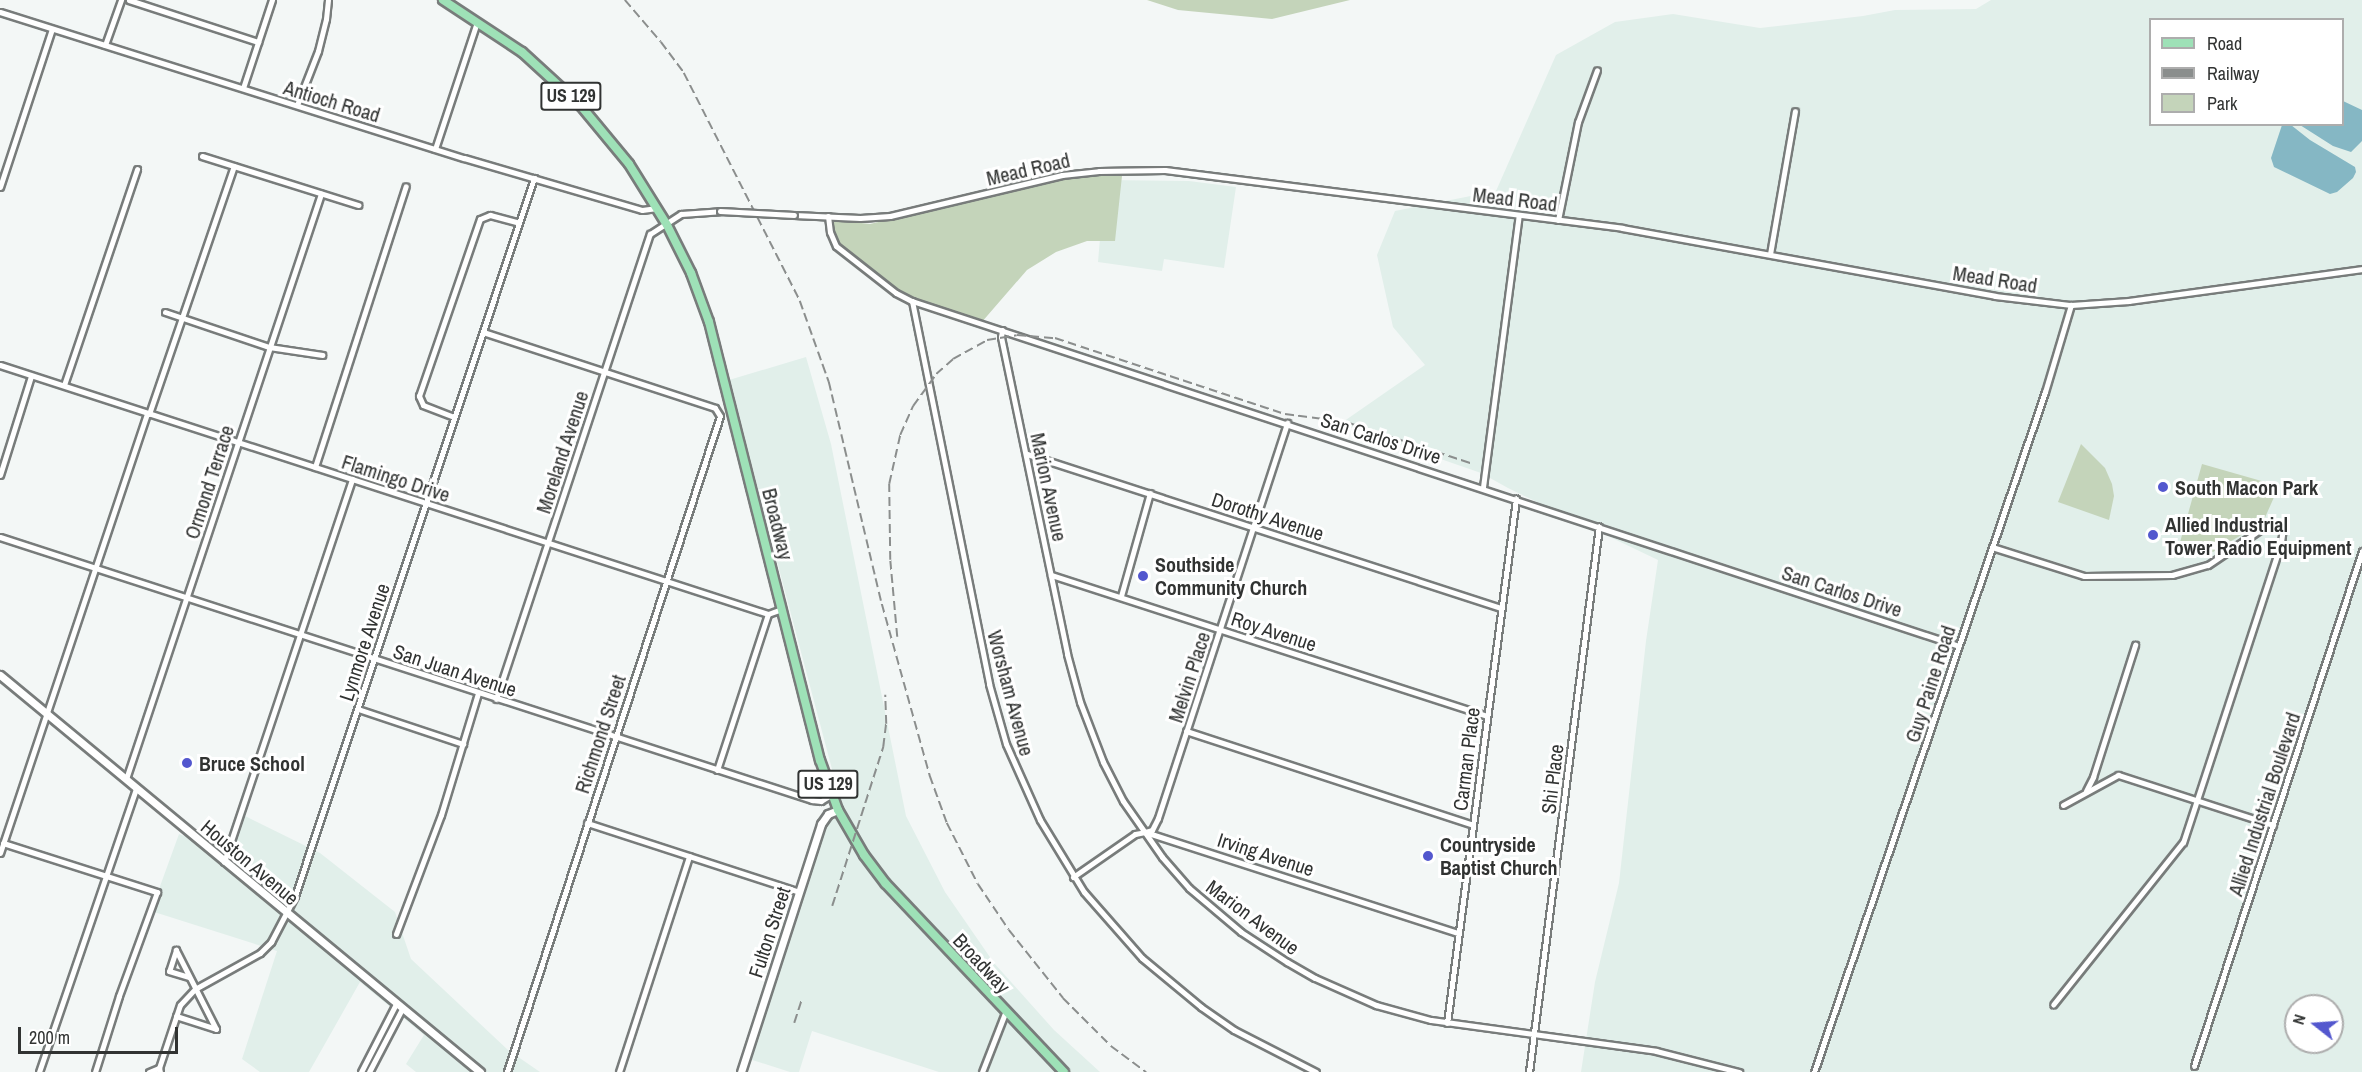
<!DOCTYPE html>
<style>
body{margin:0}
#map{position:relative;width:2362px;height:1072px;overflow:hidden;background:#f3f7f6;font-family:"Archivo Narrow",sans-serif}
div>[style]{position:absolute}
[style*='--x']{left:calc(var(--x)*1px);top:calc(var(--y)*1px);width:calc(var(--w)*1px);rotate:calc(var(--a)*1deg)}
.built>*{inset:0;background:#e1efea}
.green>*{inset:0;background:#c4d4ba}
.water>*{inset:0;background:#85b7c4}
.roads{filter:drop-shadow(2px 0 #787c7b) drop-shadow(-2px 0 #787c7b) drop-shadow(0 2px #787c7b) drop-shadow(0 -2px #787c7b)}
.street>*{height:5px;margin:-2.5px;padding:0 2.5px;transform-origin:2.5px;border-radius:2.5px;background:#fff}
.secondary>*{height:7px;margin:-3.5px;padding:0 3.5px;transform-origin:3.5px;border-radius:3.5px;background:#fff}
.primary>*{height:8px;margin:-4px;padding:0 4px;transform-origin:4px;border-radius:4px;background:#9ee1b7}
.rail>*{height:1.5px;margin-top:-0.75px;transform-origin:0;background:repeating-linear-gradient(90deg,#8b8e8d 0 9px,transparent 0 13.5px)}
.bridges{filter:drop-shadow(2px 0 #787c7b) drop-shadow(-2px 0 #787c7b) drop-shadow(0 2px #787c7b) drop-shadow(0 -2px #787c7b)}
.street-bridge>*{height:5px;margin:-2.5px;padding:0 2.5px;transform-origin:2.5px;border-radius:2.5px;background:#fff}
.dots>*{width:16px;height:16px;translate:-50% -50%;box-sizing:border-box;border:3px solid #fff;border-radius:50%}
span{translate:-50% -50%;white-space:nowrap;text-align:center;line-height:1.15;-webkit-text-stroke:6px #fff;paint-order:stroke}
.shield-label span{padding:2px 4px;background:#fff;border:2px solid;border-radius:4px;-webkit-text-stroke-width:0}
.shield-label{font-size:18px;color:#313332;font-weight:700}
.street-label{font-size:20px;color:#313332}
.poi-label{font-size:20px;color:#313332;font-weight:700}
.left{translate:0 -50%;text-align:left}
.legend{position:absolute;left:2149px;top:18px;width:195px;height:108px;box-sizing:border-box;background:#fff;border:2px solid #adadad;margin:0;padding:8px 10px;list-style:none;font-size:18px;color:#313332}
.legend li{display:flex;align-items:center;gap:12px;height:30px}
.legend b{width:30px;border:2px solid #adadad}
.north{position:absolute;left:2284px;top:994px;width:60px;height:60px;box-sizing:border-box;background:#fff;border:2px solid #adadad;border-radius:50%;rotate:287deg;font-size:16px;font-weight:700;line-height:24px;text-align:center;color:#313332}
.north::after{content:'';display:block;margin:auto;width:21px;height:27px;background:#5357ce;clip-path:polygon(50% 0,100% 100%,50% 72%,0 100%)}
.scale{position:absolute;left:18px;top:1027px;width:160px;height:27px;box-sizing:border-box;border:3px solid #313332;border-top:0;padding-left:8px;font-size:18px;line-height:21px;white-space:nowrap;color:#313332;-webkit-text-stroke:4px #fff;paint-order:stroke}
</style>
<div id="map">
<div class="built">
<div style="clip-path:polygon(evenodd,1991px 0,2362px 0,2362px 1072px,1581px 1072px,1595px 982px,1619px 883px,1646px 641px,1658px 560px,1508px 488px,1481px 473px,1340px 424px,1425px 365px,1393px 327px,1377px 255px,1395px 211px,1496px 191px,1556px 55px,1615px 22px,1673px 14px,1760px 28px,1863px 16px,1895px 10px,1976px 9px,1991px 0,2150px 20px,2342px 20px,2342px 124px,2150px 124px,2150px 20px,1991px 0,2296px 1006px,2332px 1006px,2332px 1042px,2296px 1042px,2296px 1006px)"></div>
<div style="clip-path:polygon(1105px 180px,1189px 181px,1236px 187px,1224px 268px,1164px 259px,1162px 271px,1098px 262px)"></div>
<div style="clip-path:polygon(806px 357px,831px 444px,906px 816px,945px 892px,994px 963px,1054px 1030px,1100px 1072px,939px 1072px,812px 1031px,799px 1072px,790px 1072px,746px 1058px,837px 788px,729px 380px)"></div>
<div style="clip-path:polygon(243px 815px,320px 853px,395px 912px,411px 959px,508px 1050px,540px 1072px,416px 1072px,406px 1064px,424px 1035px,360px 982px,309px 1072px,260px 1072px,242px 1059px,277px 951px,151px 911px,179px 834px,222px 851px)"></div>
</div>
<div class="green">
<div style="clip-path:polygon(1147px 0,1350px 0,1272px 19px,1178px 10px)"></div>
<div style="clip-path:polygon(1090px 175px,1122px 176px,1115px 241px,1087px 241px,1056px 252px,1027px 270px,981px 323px,911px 300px,895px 291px,839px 249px,827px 219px,870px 224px,1037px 183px)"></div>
<div style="clip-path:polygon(2081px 444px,2105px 468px,2112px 484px,2114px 496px,2109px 520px,2058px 502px)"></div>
<div style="clip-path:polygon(2202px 464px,2279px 486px,2263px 522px,2213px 552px,2192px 552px,2179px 546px)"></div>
</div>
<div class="water">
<div style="clip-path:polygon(2343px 101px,2362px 110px,2362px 141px,2351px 152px,2333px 146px,2300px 125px,2342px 124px)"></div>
<div style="clip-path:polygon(2282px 125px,2291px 125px,2310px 140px,2355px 167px,2356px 172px,2353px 178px,2337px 192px,2330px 194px,2274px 167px,2271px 158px)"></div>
</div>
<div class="roads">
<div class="street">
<div style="--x:129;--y:0;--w:136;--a:18"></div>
<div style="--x:0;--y:12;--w:486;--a:17.5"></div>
<div style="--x:464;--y:158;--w:185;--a:16.3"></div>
<div style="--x:642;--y:210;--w:15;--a:-8"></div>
<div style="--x:105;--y:45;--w:48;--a:-70.4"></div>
<div style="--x:243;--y:88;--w:93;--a:-71.8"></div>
<div style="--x:297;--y:105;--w:58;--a:-68.7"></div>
<div style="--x:318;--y:51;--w:33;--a:-76"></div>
<div style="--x:326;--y:19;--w:19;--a:-84"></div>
<div style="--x:435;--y:149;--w:134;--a:-71.7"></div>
<div style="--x:202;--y:156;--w:164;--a:17.4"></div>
<div style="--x:0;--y:187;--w:166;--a:-71.8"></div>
<div style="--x:794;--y:215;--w:66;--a:2.6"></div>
<div style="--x:860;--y:218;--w:30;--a:-4"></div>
<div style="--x:890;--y:216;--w:177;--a:-13.4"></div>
<div style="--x:1062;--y:175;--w:37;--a:-6"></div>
<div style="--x:1099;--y:171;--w:66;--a:-0.9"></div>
<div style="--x:1165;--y:170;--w:461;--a:7.2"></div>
<div style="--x:1622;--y:228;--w:379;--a:10.3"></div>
<div style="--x:1995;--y:296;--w:77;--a:6.8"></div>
<div style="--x:2071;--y:305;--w:58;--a:-3.9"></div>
<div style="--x:2129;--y:301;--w:235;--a:-7.8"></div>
<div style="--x:828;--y:216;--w:16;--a:83"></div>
<div style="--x:830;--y:232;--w:15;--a:67"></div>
<div style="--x:836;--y:246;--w:76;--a:38.1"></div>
<div style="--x:896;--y:293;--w:18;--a:27"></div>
<div style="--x:912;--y:301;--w:1102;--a:18.24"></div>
<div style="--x:1558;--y:220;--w:100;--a:-78.5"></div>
<div style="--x:1578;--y:122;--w:55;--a:-69.9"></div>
<div style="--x:1770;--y:254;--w:145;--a:-80.1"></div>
<div style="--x:912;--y:301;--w:391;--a:78.6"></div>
<div style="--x:989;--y:684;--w:62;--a:74.2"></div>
<div style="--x:1006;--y:744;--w:83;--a:65.9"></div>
<div style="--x:1040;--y:820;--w:84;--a:58.6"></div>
<div style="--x:1084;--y:892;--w:88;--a:48.7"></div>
<div style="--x:1142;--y:958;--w:77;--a:39.7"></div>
<div style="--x:1201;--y:1007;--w:40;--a:34.9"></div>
<div style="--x:1234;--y:1030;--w:92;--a:27.1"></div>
<div style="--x:165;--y:312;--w:110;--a:18.6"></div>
<div style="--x:269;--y:347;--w:54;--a:8.6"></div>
<div style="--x:1002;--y:330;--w:7;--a:98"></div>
<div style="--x:1001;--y:337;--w:324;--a:78.2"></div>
<div style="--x:1067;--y:654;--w:50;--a:74.8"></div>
<div style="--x:1080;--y:702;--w:64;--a:69"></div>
<div style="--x:1103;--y:762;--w:44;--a:62.9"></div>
<div style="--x:1123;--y:801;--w:68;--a:55.1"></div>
<div style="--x:1162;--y:857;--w:41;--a:48.9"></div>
<div style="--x:1189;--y:888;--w:68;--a:40.2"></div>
<div style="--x:1241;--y:932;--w:55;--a:33.1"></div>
<div style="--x:1287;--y:962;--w:32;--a:30"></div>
<div style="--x:1315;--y:978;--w:67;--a:23.9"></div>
<div style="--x:1376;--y:1005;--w:57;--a:15.3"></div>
<div style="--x:1431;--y:1020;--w:227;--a:7.8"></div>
<div style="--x:1656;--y:1051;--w:86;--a:14.2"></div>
<div style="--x:483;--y:332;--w:244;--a:18.1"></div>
<div style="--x:715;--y:408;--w:9;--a:58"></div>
<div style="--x:720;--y:416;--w:690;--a:107.99"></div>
<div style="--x:0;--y:365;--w:807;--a:17.96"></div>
<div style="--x:768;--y:614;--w:15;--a:-20"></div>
<div style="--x:64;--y:385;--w:228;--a:-71.3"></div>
<div style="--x:149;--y:414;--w:262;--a:-71.1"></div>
<div style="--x:454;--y:417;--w:33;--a:-159"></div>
<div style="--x:423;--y:405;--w:10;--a:-114"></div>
<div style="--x:419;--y:396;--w:187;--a:-71"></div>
<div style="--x:480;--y:219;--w:11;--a:-22"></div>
<div style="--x:490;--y:215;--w:30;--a:15"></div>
<div style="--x:1027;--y:454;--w:497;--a:18"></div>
<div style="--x:315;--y:467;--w:295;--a:-72.1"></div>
<div style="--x:0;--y:475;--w:104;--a:-72.6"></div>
<div style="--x:1483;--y:487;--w:274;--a:-82.5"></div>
<div style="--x:0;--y:537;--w:854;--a:17.95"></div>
<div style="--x:812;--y:800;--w:9;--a:6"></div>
<div style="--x:821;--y:801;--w:13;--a:-32"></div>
<div style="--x:1992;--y:547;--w:96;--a:17.5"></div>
<div style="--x:2084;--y:576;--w:88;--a:-0.7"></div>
<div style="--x:2172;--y:575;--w:37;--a:-16"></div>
<div style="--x:2208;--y:565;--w:75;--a:-34.1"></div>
<div style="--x:2270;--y:523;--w:14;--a:21"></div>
<div style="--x:2283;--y:528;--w:15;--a:98"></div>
<div style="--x:2281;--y:543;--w:315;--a:108.1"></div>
<div style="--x:2183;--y:842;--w:208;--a:128.6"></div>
<div style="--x:1051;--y:575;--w:458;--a:17.9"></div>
<div style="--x:1121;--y:596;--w:107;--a:-74.3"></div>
<div style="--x:496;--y:699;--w:490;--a:-71.7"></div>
<div style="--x:650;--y:234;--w:37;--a:-33"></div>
<div style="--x:681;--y:214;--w:39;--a:-4"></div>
<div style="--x:358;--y:709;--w:111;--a:18.4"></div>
<div style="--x:1186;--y:731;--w:302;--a:18.1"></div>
<div style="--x:717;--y:770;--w:164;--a:-71.9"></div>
<div style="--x:126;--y:779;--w:617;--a:-71.57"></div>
<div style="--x:2086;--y:791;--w:16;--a:-63"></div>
<div style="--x:2093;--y:777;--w:139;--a:-72.3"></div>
<div style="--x:2063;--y:805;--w:63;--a:-28.6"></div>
<div style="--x:2118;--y:775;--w:163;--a:17.9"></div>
<div style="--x:587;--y:823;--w:223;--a:18"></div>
<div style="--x:1145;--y:832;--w:7;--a:-16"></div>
<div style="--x:1152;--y:830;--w:13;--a:-63"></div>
<div style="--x:1158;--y:818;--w:416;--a:-71.9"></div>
<div style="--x:3;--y:843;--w:162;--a:17.7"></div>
<div style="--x:157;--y:892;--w:111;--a:110.1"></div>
<div style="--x:119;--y:996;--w:80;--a:107.5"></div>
<div style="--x:0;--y:853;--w:464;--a:-71.5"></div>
<div style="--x:224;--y:862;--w:404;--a:-71.5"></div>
<div style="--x:1073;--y:877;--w:75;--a:-34.7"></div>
<div style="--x:1135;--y:834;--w:10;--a:-11"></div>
<div style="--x:1145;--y:832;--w:329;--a:17.9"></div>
<div style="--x:396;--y:934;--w:127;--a:-69.3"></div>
<div style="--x:441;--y:815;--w:127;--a:-73.1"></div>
<div style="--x:176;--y:1016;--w:42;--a:18"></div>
<div style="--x:216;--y:1029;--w:89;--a:-116.9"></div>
<div style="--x:176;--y:950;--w:22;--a:108"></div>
<div style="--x:169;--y:971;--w:21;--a:17"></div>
<div style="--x:1447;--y:1023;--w:529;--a:-82.5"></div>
<div style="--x:2194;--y:1066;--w:542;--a:-71.93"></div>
<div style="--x:39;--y:1072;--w:300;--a:-71.1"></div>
<div style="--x:149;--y:1072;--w:11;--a:-22"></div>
<div style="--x:160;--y:1072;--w:4;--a:-104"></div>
<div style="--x:159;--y:1068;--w:66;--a:-71.6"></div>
<div style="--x:180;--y:1005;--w:22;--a:-47"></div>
<div style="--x:195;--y:989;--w:74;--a:-29"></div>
<div style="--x:260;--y:953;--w:16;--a:-45"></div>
<div style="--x:271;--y:942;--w:52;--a:-62.4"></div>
<div style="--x:295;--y:896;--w:757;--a:-71.59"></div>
<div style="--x:361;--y:1072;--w:76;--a:-62.8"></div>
<div style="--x:369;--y:1072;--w:71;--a:-62.4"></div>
<div style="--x:619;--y:1072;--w:227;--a:-72"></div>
<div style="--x:982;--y:1072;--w:63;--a:-68.7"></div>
<div style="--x:1529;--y:1072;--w:550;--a:-82.69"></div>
<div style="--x:1814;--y:1072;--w:718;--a:-71.24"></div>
<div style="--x:2045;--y:392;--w:91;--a:-73.4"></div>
</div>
<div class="secondary">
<div style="--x:0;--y:675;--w:623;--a:39.59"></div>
<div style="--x:741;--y:1072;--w:261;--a:-72.1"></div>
<div style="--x:821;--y:824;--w:12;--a:-55"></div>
<div style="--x:828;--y:814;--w:11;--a:-22"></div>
</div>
<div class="primary">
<div style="--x:443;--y:0;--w:95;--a:33.4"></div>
<div style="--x:522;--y:52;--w:80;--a:42.5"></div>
<div style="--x:581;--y:106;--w:75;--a:50.4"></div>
<div style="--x:629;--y:164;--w:72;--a:58.1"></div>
<div style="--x:667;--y:225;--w:54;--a:63.4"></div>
<div style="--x:691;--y:273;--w:52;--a:69.8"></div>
<div style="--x:709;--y:322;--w:452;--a:75.8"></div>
<div style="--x:820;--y:760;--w:53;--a:70.2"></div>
<div style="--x:838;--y:810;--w:52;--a:60"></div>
<div style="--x:864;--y:855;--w:36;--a:53"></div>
<div style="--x:886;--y:884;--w:259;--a:46.6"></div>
</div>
</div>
<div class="rail">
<div style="--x:625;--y:0;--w:55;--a:49.4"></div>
<div style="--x:661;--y:42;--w:39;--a:53"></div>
<div style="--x:684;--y:73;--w:256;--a:63"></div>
<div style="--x:800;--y:301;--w:86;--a:70.3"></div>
<div style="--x:829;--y:382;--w:228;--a:76.6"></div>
<div style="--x:882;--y:604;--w:179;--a:74.4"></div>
<div style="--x:930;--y:776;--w:50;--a:70.1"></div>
<div style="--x:947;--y:823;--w:68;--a:63.1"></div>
<div style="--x:978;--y:884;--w:55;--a:56"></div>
<div style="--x:1009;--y:930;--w:87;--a:51.5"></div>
<div style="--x:1063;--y:998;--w:68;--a:45"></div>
<div style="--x:1111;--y:1046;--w:44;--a:36.6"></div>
<div style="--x:897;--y:637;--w:77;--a:-95.2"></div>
<div style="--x:890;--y:560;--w:76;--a:-90.8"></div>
<div style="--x:889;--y:484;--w:50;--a:-77.3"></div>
<div style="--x:900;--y:435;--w:32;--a:-66"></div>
<div style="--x:913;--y:406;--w:39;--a:-54"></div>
<div style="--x:936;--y:374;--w:23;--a:-41"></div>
<div style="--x:953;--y:359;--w:39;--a:-29"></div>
<div style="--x:987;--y:340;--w:30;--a:-9"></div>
<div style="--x:1017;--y:335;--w:38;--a:5"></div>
<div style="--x:1055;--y:338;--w:242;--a:18.3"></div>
<div style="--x:1285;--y:414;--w:62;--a:7.5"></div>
<div style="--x:1346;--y:422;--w:134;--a:18.3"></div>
<div style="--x:832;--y:906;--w:167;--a:-72.2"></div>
<div style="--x:883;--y:747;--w:23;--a:-83"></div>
<div style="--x:886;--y:724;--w:29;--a:-92"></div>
<div style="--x:794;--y:1023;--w:25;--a:-72"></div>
</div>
<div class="bridges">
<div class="street-bridge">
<div style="--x:720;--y:211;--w:74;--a:3.1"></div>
</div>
</div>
<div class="dots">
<div style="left:2163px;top:487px;background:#5357ce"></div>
<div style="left:2153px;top:535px;background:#5357ce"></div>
<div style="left:1143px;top:576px;background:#5357ce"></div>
<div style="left:187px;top:763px;background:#5357ce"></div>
<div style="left:1428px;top:856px;background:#5357ce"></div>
</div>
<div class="shield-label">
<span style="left:571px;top:96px">US 129</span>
<span style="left:828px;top:784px">US 129</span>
</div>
<div class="street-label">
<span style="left:332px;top:101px;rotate:17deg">Antioch Road</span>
<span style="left:1028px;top:169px;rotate:-13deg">Mead Road</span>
<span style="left:1515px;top:199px;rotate:7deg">Mead Road</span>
<span style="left:1995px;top:279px;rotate:9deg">Mead Road</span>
<span style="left:1381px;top:438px;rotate:18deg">San Carlos Drive</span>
<span style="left:562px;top:452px;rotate:-72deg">Moreland Avenue</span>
<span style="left:396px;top:478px;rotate:18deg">Flamingo Drive</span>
<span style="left:209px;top:482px;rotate:-72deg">Ormond Terrace</span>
<span style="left:1049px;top:487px;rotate:78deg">Marion Avenue</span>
<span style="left:1268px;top:516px;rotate:18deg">Dorothy Avenue</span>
<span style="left:778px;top:524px;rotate:76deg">Broadway</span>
<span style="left:1842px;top:591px;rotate:18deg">San Carlos Drive</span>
<span style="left:1274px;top:631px;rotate:18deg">Roy Avenue</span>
<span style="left:364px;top:642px;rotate:-72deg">Lynmore Avenue</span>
<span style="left:455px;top:670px;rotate:18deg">San Juan Avenue</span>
<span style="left:1189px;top:677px;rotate:-72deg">Melvin Place</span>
<span style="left:1930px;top:684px;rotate:-72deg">Guy Paine Road</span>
<span style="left:1011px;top:693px;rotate:75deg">Worsham Avenue</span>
<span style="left:600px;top:734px;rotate:-72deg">Richmond Street</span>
<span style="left:1466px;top:759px;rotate:-83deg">Carman Place</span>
<span style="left:1552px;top:779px;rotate:-83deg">Shi Place</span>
<span style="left:2264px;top:804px;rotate:-72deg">Allied Industrial Boulevard</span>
<span style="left:1266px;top:854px;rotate:18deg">Irving Avenue</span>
<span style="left:250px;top:862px;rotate:40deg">Houston Avenue</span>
<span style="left:1253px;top:917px;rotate:37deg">Marion Avenue</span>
<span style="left:769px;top:932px;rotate:-72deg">Fulton Street</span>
<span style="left:982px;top:963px;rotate:47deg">Broadway</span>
</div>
<div class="poi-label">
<span class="left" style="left:2175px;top:487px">South Macon Park</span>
<span class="left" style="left:2165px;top:536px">Allied Industrial<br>Tower Radio Equipment</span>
<span class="left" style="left:1155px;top:576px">Southside<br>Community Church</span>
<span class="left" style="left:199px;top:763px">Bruce School</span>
<span class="left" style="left:1440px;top:856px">Countryside<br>Baptist Church</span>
</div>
<ul class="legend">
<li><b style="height:8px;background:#9ee1b7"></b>Road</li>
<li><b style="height:8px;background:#8b8e8d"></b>Railway</li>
<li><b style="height:16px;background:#c4d4ba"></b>Park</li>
</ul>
<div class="north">N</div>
<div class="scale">200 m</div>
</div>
